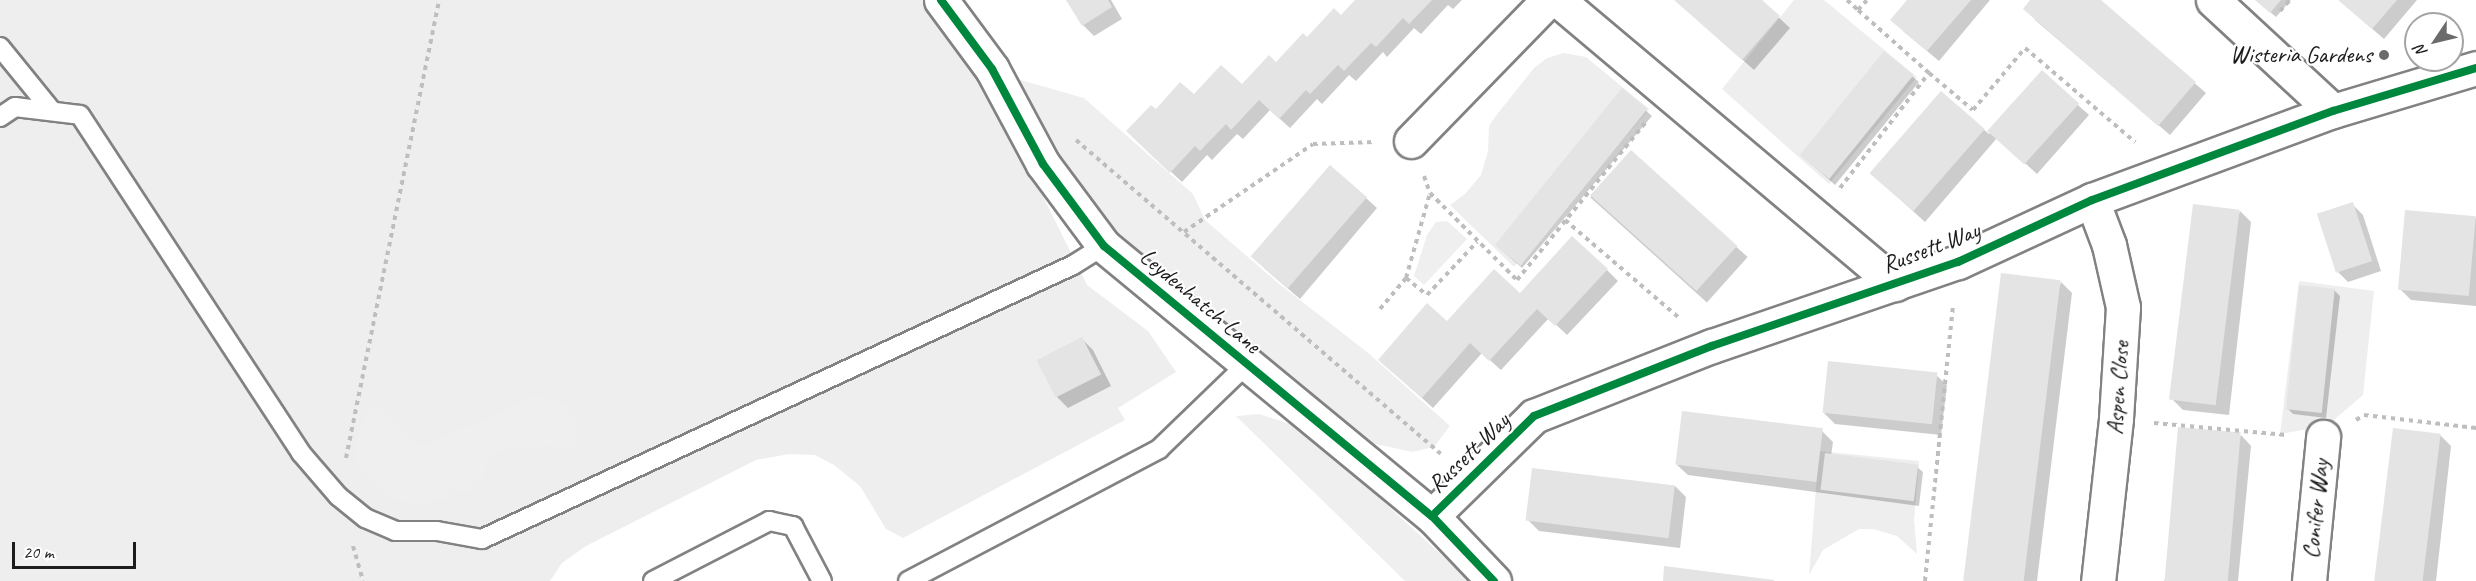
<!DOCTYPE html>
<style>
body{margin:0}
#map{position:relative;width:2476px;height:581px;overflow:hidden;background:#fff;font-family:Caveat,sans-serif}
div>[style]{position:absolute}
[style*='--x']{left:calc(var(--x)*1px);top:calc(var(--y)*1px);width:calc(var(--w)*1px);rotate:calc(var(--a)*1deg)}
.built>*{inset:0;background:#eee}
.green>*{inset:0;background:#efefef}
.shadow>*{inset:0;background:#0003;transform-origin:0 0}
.building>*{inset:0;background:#e4e4e4;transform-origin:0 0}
.path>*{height:4px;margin-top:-2px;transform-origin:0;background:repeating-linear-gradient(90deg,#bebebe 0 4.5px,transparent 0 9px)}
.roads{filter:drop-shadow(2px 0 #828282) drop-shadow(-2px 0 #828282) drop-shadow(0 2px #828282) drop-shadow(0 -2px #828282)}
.service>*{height:18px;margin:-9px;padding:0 9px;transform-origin:9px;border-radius:9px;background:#fff}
.minor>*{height:33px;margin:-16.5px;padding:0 16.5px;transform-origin:16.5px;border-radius:16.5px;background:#fff}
.tertiary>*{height:33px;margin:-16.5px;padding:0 16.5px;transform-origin:16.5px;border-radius:16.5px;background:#fff}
.cycleway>*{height:8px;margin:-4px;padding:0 4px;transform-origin:4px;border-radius:4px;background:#00873e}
.dots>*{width:16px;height:16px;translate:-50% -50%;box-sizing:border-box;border:3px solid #fff;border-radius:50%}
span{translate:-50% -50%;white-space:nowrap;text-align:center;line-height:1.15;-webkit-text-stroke:4.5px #fff;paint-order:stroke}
.poi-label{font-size:24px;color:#1c1c1c}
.right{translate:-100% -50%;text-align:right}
.street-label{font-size:24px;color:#1c1c1c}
.north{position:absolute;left:2404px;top:12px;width:60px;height:60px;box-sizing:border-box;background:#fff;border:2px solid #a4a4a4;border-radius:50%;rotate:235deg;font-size:16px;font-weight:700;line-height:24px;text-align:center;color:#1c1c1c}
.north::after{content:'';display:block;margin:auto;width:21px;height:27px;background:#6b6b6b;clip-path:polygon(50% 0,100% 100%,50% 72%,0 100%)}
.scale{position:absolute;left:12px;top:542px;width:124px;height:27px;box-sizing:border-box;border:3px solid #1c1c1c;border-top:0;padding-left:8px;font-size:18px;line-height:21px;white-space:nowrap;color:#1c1c1c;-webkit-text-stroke:4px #fff;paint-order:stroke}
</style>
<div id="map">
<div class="built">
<div style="clip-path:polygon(0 0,924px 0,952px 34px,1010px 130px,1087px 285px,1148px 331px,1176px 372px,1118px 408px,1125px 420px,903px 538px,886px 529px,860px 486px,834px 465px,815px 455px,789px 454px,756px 460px,586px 546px,562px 563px,550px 581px,0 581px)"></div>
<div style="clip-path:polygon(1794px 0,1824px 0,1917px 77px,1829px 184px,1722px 89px)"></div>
<div style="clip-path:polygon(1564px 53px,1586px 57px,1649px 109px,1514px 267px,1450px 205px,1465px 194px,1481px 175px,1488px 151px,1489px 126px,1495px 117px,1534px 68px,1547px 58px)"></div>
<div style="clip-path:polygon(2299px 281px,2374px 291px,2363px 395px,2328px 425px,2280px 434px)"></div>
<div style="clip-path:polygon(1819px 451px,1919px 461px,1914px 520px,1917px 554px,1897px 536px,1873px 529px,1859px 529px,1823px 550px,1809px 575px)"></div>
</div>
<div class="green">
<div style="clip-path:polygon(1006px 76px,1084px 98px,1193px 194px,1205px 220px,1278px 283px,1367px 352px,1450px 426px,1434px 447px,1412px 452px,1367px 442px,1128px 248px,1080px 192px)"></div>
<div style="clip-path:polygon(1447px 221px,1467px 239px,1424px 285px,1414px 276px,1427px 235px,1436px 222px)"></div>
<div style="clip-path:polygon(534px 395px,563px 402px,573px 411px,578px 418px,575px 444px,567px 450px,553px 446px,501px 449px,488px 461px,482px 480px,472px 490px,457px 490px,444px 499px,423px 505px,392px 500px,381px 494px,355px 460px,358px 435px,372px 404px,379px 407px,414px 444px,423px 445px,461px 428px,477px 424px)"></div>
<div style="clip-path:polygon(1259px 414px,1303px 428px,1470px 581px,1405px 581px,1236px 416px)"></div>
</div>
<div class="shadow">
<div style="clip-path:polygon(1067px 0,1111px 0,1122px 19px,1094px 36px,1083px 25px)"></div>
<div style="clip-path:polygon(1357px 0,1462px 0,1453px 9px,1448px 5px,1421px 34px,1414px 28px,1387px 57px,1383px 52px,1356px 81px,1349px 75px,1322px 104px,1317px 99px,1290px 128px,1270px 110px,1243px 139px,1237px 134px,1212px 160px,1207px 155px,1182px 182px,1139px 142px,1156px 111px,1194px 96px,1242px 86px,1341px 17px)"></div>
<div style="clip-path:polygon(1675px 0,1760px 0,1790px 28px,1754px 70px)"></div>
<div style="clip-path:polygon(1909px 0,1990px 0,1939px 61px,1903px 31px)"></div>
<div style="clip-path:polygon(2032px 0,2098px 0,2206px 93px,2170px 135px,2035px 20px)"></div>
<div style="clip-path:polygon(2256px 0,2291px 0,2276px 17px)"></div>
<div style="clip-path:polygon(2339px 0,2417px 0,2384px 39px)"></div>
<div style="clip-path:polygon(1884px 53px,1919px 82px,1835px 185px,1808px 161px)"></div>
<div style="clip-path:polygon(2042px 73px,2089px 115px,2037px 174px,1997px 138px,1925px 222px,1883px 184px,1941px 93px,1989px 134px)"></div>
<div style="clip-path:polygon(1623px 90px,1652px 116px,1522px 268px,1498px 247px)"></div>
<div style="left:1631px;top:152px;width:157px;height:61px;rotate:42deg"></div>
<div style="clip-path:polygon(1366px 198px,1377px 208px,1300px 299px,1264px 268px)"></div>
<div style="clip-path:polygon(2352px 204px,2363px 215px,2381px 271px,2348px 282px,2337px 271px)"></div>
<div style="clip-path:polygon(2240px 211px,2251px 222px,2229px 415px,2183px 410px,2172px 399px)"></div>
<div style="clip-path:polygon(2476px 218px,2476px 306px,2411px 300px,2400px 289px)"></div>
<div style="clip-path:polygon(1607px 270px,1618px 281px,1567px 335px,1549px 318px,1501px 370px,1482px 353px,1433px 408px,1391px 370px,1447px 323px)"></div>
<div style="clip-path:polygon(2061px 282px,2072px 293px,2037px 581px,1966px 581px)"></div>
<div style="clip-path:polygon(2334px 290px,2340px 296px,2326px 418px,2293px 414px,2287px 408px)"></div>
<div style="clip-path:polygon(1082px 339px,1093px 350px,1111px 386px,1068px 408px,1057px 397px)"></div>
<div style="clip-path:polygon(1936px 375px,1947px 385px,1941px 435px,1835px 424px,1824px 413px)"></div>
<div style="clip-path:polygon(1822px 431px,1833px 442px,1831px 456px,1917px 467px,1923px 472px,1919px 506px,1688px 475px,1677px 465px)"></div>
<div style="clip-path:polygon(2241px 435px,2251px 446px,2238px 581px,2164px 581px)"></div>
<div style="clip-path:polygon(2440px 435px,2451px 446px,2436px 581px,2378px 581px)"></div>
<div style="clip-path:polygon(1675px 486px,1686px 497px,1680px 548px,1539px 531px,1528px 520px)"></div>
</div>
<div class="building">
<div style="clip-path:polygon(1066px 0,1108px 0,1112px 7px,1082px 26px)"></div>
<div style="clip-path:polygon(1355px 0,1432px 0,1409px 24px,1403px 18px,1376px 47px,1371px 43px,1344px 71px,1338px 65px,1310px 94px,1306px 90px,1279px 119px,1259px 100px,1231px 130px,1226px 124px,1200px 151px,1195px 146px,1170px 173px,1126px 131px,1151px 105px,1156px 109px,1180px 82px,1194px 94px,1221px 65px,1242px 84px,1269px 55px,1276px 62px,1303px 33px,1307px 37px,1334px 8px,1341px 15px)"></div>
<div style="clip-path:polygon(1674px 0,1762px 0,1780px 16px,1742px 60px)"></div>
<div style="clip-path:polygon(1907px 0,1971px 0,1927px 51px,1890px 20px)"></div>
<div style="clip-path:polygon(2030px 0,2101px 0,2196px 82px,2158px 126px,2023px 9px)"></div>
<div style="clip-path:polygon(2255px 0,2281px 0,2270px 13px)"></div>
<div style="clip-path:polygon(2338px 0,2397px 0,2372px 29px)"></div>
<div style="left:1884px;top:51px;width:38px;height:134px;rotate:39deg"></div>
<div style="left:2042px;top:70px;width:50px;height:82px;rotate:42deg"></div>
<div style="left:1622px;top:88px;width:33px;height:202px;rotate:39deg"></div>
<div style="left:1941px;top:91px;width:58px;height:109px;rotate:41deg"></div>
<div style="left:1631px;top:150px;width:143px;height:61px;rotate:42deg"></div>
<div style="left:1330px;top:165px;width:49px;height:121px;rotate:41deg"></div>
<div style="left:2353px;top:202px;width:62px;height:38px;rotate:72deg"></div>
<div style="left:2193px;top:204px;width:47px;height:197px;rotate:7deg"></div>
<div style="left:2405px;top:210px;width:71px;height:80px;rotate:5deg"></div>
<div style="clip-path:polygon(1572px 236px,1608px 269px,1555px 326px,1537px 309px,1489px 361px,1470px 343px,1422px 398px,1378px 360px,1427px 303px,1447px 321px,1494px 269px,1520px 293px)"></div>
<div style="left:2001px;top:273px;width:60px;height:310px;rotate:7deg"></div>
<div style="left:2299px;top:285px;width:36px;height:125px;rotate:6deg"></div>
<div style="left:1082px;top:337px;width:42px;height:51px;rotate:63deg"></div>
<div style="left:1828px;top:361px;width:110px;height:52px;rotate:6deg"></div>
<div style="left:1682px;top:411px;width:142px;height:54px;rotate:7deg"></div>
<div style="left:2178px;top:427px;width:63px;height:155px;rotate:5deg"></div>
<div style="left:2393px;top:428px;width:48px;height:154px;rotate:7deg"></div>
<div style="left:1825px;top:453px;width:94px;height:37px;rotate:7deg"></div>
<div style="left:1532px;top:468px;width:144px;height:53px;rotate:7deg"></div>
<div style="clip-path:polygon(1664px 566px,1774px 580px,1774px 581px,1663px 581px)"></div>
</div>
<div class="path">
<div style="--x:1847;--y:0;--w:15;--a:42"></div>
<div style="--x:1858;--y:10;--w:13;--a:-48"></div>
<div style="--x:2280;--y:11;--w:15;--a:-48"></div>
<div style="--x:1929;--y:73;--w:57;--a:40.1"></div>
<div style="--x:1973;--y:110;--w:81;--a:-50"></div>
<div style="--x:2025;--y:48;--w:145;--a:40.5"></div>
<div style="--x:1076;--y:140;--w:481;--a:40.7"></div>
<div style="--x:1424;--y:176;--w:18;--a:71"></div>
<div style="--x:1430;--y:193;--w:123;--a:45"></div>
<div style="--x:1517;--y:280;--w:203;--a:-50.8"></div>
<div style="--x:1840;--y:188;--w:145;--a:-52.3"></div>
<div style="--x:1929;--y:73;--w:95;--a:-138.4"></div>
<div style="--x:1565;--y:220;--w:149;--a:40.6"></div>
<div style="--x:1184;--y:232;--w:156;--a:-34.3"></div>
<div style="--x:1313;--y:144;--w:62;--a:-1.8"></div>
<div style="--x:1406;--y:278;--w:88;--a:-74.2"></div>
<div style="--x:1380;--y:309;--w:40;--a:-50"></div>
<div style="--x:1406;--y:278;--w:27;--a:39"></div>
<div style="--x:1427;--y:295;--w:73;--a:-46.7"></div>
<div style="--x:2356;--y:420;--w:9;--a:-32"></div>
<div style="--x:2364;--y:415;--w:113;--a:6.6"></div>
<div style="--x:2154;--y:423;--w:133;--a:5.2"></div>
<div style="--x:346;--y:458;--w:467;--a:-78.5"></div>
<div style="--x:353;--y:546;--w:36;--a:74"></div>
<div style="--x:1925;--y:581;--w:278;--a:-84.2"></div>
</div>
<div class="roads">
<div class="service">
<div style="--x:0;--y:47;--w:82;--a:50.9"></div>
<div style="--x:0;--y:117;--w:18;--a:-34"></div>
<div style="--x:15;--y:107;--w:65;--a:7"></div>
<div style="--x:80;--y:115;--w:404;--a:56.8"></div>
<div style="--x:301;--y:453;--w:57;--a:49.3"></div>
<div style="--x:338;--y:496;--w:35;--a:39"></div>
<div style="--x:365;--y:518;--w:33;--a:23"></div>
<div style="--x:395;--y:531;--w:42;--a:0"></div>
<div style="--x:437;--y:531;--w:46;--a:10.1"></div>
<div style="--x:482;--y:539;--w:651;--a:-24.87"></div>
<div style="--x:1073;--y:265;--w:36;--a:-32"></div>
<div style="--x:653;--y:581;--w:131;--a:-27.3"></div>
<div style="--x:769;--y:521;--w:25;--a:12"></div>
<div style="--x:793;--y:526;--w:62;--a:62.2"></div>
<div style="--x:908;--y:581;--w:284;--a:-27.7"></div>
<div style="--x:1159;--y:449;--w:121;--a:-44"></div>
</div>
<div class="minor">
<div style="--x:1558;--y:0;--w:441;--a:40.1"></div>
<div style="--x:2213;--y:0;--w:163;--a:42.8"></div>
<div style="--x:1411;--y:141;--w:197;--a:-45.8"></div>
<div style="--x:2092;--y:200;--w:48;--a:69.3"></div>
<div style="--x:2109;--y:245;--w:64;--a:77.3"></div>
<div style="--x:2123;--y:307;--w:112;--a:93.6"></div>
<div style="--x:2116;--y:419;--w:163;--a:96.3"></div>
<div style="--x:1432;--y:516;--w:143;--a:-44.4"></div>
<div style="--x:1534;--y:416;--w:191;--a:-21.5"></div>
<div style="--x:1712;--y:346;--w:260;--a:-18.9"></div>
<div style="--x:1958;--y:262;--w:148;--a:-24.8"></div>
<div style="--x:2092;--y:200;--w:257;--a:-20.3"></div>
<div style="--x:2333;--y:111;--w:149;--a:-16.7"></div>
<div style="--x:2309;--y:581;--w:145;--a:-84.4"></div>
</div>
<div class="tertiary">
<div style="--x:941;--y:0;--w:86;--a:53.5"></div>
<div style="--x:992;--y:69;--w:108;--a:61.8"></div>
<div style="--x:1043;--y:164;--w:102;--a:53.4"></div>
<div style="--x:1104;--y:246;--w:425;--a:39.5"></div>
<div style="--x:1432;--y:516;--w:90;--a:46.4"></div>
</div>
</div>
<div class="cycleway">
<div style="--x:941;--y:0;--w:86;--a:53.5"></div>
<div style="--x:992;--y:69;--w:108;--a:61.8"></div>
<div style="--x:1043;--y:164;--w:102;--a:53.4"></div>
<div style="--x:1104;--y:246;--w:425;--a:39.5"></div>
<div style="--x:1432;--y:516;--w:90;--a:46.4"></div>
<div style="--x:1432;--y:516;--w:143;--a:-44.4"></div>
<div style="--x:1534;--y:416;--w:191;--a:-21.5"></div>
<div style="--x:1712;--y:346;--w:260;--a:-18.9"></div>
<div style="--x:1958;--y:262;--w:148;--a:-24.8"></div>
<div style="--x:2092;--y:200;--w:257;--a:-20.3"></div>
<div style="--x:2333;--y:111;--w:149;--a:-16.7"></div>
</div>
<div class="dots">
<div style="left:2384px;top:55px;background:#6b6b6b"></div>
</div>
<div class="poi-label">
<span class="right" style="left:2372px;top:55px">Wisteria Gardens</span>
</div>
<div class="street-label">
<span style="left:1931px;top:248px;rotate:-21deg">Russett Way</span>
<span style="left:1200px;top:301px;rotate:40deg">Leydenhatch Lane</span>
<span style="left:2118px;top:388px;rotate:-86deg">Aspen Close</span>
<span style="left:1469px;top:453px;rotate:-44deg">Russett Way</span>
<span style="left:2316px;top:509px;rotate:-84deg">Conifer Way</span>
</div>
<div class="north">N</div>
<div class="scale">20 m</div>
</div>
